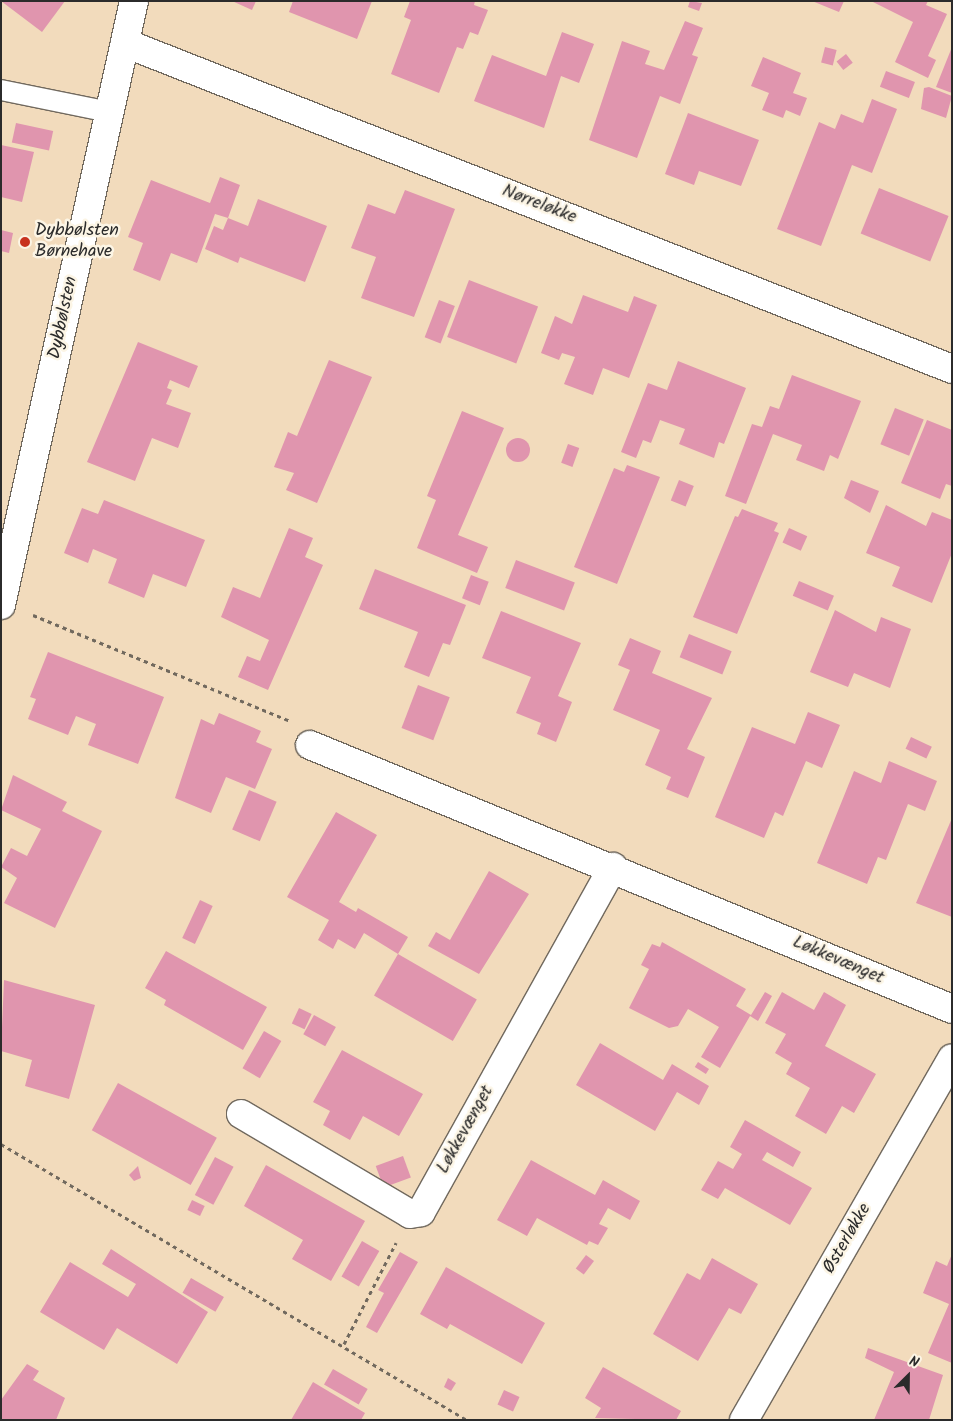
<!DOCTYPE html>
<meta charset="utf-8">
<style>
body{margin:0}
#map{position:relative;width:953px;height:1421px;overflow:hidden;background:#f2dbbc;font-family:Kalam,sans-serif}
div>[style]{position:absolute}
[style*='--x']{left:calc(var(--x)*1px);top:calc(var(--y)*1px);width:calc(var(--w)*1px);rotate:calc(var(--a)*1deg)}
.building>*{inset:0;background:#e095ae;transform-origin:0 0}
.round{border-radius:50%}
.path>*{height:3px;margin-top:-1.5px;transform-origin:0;background:repeating-linear-gradient(90deg,#71695e 0 4px,transparent 0 8px)}
.roads{filter:drop-shadow(1px 0 #71695e) drop-shadow(-1px 0 #71695e) drop-shadow(0 1px #71695e) drop-shadow(0 -1px #71695e)}
.service>*{height:20px;margin:-10px;padding:0 10px;transform-origin:10px;border-radius:10px;background:#fff}
.minor>*{height:28px;margin:-14px;padding:0 14px;transform-origin:14px;border-radius:14px;background:#fff}
.dots>*{width:14px;height:14px;translate:-50% -50%;box-sizing:border-box;border:2px solid #fcf5e5;border-radius:50%}
span{translate:-50% -50%;white-space:nowrap;text-align:center;line-height:1.15;-webkit-text-stroke:5px #fcf5e5;paint-order:stroke}
.street-label{font-size:18px;color:#2b2b2b}
.poi-label{font-size:18px;color:#2b2b2b}
.left{translate:0 -50%;text-align:left}
.frame{position:absolute;inset:0;border:2px solid #2b2b2b;pointer-events:none}
.north{position:absolute;left:883px;top:1351px;width:50px;height:50px;-webkit-text-stroke:4px #fcf5e5;paint-order:stroke;rotate:23deg;font-size:14px;font-weight:700;line-height:20px;text-align:center;color:#2b2b2b}
.north::after{content:'';display:block;margin:auto;width:18px;height:22px;background:#2b2b2b;clip-path:polygon(50% 0,100% 100%,50% 72%,0 100%)}
</style>
<div id="map">
<div class="building">
<div style="clip-path:polygon(1px 1px,65px 1px,42px 32px)"></div>
<div style="clip-path:polygon(232px 1px,256px 1px,252px 10px)"></div>
<div style="clip-path:polygon(293px 1px,372px 1px,357px 39px,289px 12px)"></div>
<div style="clip-path:polygon(410px 1px,475px 1px,474px 5px,488px 10px,478px 35px,470px 32px,463px 49px,457px 47px,439px 93px,391px 74px,411px 20px,404px 17px)"></div>
<div style="clip-path:polygon(690px 1px,702px 3px,699px 11px,688px 7px)"></div>
<div style="clip-path:polygon(812px 1px,844px 1px,839px 12px)"></div>
<div style="clip-path:polygon(871px 1px,928px 1px,926px 5px,947px 14px,928px 56px,936px 60px,928px 78px,895px 62px,913px 22px)"></div>
<div style="clip-path:polygon(685px 21px,703px 28px,692px 55px,698px 57px,680px 104px,660px 96px,637px 158px,589px 140px,622px 41px,650px 51px,645px 64px,664px 70px)"></div>
<div style="clip-path:polygon(562px 32px,594px 44px,579px 83px,561px 76px,544px 128px,474px 101px,492px 55px,546px 76px)"></div>
<div style="left:825px;top:47px;width:12px;height:16px;rotate:14deg"></div>
<div style="clip-path:polygon(952px 47px,952px 93px,936px 87px)"></div>
<div style="left:846px;top:54px;width:11px;height:12px;rotate:52deg"></div>
<div style="clip-path:polygon(763px 57px,801px 73px,793px 93px,807px 98px,800px 116px,786px 110px,783px 118px,762px 110px,769px 93px,751px 86px)"></div>
<div style="left:886px;top:71px;width:31px;height:17px;rotate:21deg"></div>
<div style="clip-path:polygon(929px 87px,952px 96px,946px 118px,921px 109px,924px 88px)"></div>
<div style="clip-path:polygon(872px 99px,897px 109px,872px 173px,852px 165px,821px 246px,777px 229px,819px 122px,835px 129px,841px 114px,863px 123px)"></div>
<div style="clip-path:polygon(688px 113px,759px 140px,741px 186px,699px 171px,694px 185px,665px 174px)"></div>
<div style="left:16px;top:123px;width:38px;height:20px;rotate:12deg"></div>
<div style="clip-path:polygon(1px 145px,34px 152px,22px 202px,1px 197px)"></div>
<div style="clip-path:polygon(220px 177px,240px 185px,228px 218px,215px 214px,197px 263px,171px 253px,160px 281px,133px 270px,143px 243px,128px 237px,151px 180px,210px 203px)"></div>
<div style="left:879px;top:188px;width:75px;height:49px;rotate:22deg"></div>
<div style="clip-path:polygon(405px 190px,455px 209px,414px 317px,361px 298px,376px 257px,351px 248px,368px 204px,395px 214px)"></div>
<div style="clip-path:polygon(258px 199px,327px 226px,305px 282px,240px 257px,238px 263px,205px 249px,214px 226px,223px 230px,228px 218px,248px 226px)"></div>
<div style="clip-path:polygon(1px 230px,13px 233px,9px 253px,1px 251px)"></div>
<div style="left:469px;top:280px;width:74px;height:61px;rotate:21deg"></div>
<div style="clip-path:polygon(583px 295px,628px 312px,634px 296px,657px 305px,629px 378px,603px 368px,593px 395px,564px 384px,575px 357px,562px 353px,559px 360px,541px 353px,555px 316px,572px 324px)"></div>
<div style="left:439px;top:300px;width:17px;height:40px;rotate:21deg"></div>
<div style="clip-path:polygon(138px 342px,198px 366px,189px 388px,170px 380px,167px 388px,172px 390px,166px 404px,191px 413px,178px 448px,152px 438px,135px 481px,87px 462px)"></div>
<div style="clip-path:polygon(329px 360px,372px 377px,317px 503px,286px 490px,294px 473px,274px 467px,288px 432px,297px 436px)"></div>
<div style="clip-path:polygon(678px 361px,746px 388px,724px 444px,719px 442px,714px 458px,679px 444px,685px 429px,660px 420px,651px 443px,643px 440px,636px 458px,621px 452px,648px 383px,667px 390px)"></div>
<div style="clip-path:polygon(792px 375px,861px 401px,838px 459px,830px 455px,824px 471px,796px 460px,802px 445px,773px 434px,746px 504px,725px 496px,752px 424px,762px 427px,770px 406px,779px 409px)"></div>
<div style="left:895px;top:408px;width:31px;height:39px;rotate:22deg"></div>
<div style="clip-path:polygon(462px 411px,504px 428px,458px 535px,488px 547px,477px 573px,417px 548px,436px 500px,427px 496px)"></div>
<div style="clip-path:polygon(927px 420px,952px 430px,952px 486px,946px 484px,940px 499px,901px 483px)"></div>
<div class="round" style="left:506px;top:438px;width:24px;height:24px"></div>
<div style="left:568px;top:444px;width:12px;height:20px;rotate:20deg"></div>
<div style="clip-path:polygon(627px 465px,660px 477px,617px 584px,574px 567px,614px 468px,624px 472px)"></div>
<div style="left:679px;top:480px;width:16px;height:22px;rotate:22deg"></div>
<div style="clip-path:polygon(851px 480px,879px 491px,870px 513px,844px 498px)"></div>
<div style="clip-path:polygon(104px 500px,205px 540px,186px 587px,153px 574px,144px 598px,108px 583px,117px 559px,93px 549px,88px 563px,64px 553px,82px 508px,98px 514px)"></div>
<div style="clip-path:polygon(886px 505px,926px 526px,932px 512px,952px 520px,952px 553px,932px 603px,892px 586px,900px 567px,866px 553px)"></div>
<div style="clip-path:polygon(742px 509px,778px 523px,774px 531px,779px 533px,737px 634px,693px 617px,735px 516px,738px 517px)"></div>
<div style="clip-path:polygon(289px 528px,313px 538px,305px 557px,323px 565px,268px 690px,238px 677px,247px 656px,260px 661px,269px 640px,221px 617px,233px 587px,260px 598px)"></div>
<div style="left:789px;top:528px;width:20px;height:16px;rotate:24deg"></div>
<div style="left:516px;top:560px;width:63px;height:30px;rotate:21deg"></div>
<div style="clip-path:polygon(375px 569px,466px 605px,450px 645px,443px 643px,429px 677px,404px 667px,418px 632px,359px 609px)"></div>
<div style="left:471px;top:575px;width:19px;height:25px;rotate:21deg"></div>
<div style="left:799px;top:581px;width:38px;height:16px;rotate:23deg"></div>
<div style="clip-path:polygon(835px 610px,876px 632px,881px 617px,911px 629px,890px 688px,854px 673px,848px 687px,810px 672px)"></div>
<div style="clip-path:polygon(501px 611px,581px 643px,558px 696px,572px 702px,556px 742px,537px 734px,541px 723px,516px 713px,531px 677px,482px 658px)"></div>
<div style="left:689px;top:634px;width:46px;height:25px;rotate:22deg"></div>
<div style="clip-path:polygon(630px 638px,661px 651px,652px 673px,712px 698px,687px 749px,705px 757px,688px 798px,666px 789px,671px 777px,645px 765px,660px 730px,613px 710px,630px 670px,618px 665px)"></div>
<div style="clip-path:polygon(48px 652px,164px 697px,138px 764px,88px 745px,96px 724px,76px 716px,68px 735px,28px 719px,36px 699px,30px 697px)"></div>
<div style="left:418px;top:685px;width:34px;height:46px;rotate:21deg"></div>
<div style="clip-path:polygon(808px 712px,840px 725px,822px 768px,806px 761px,783px 816px,775px 812px,764px 838px,715px 817px,752px 727px,795px 744px)"></div>
<div style="clip-path:polygon(219px 713px,261px 731px,256px 742px,272px 749px,255px 789px,226px 777px,211px 813px,175px 798px,201px 719px,214px 725px)"></div>
<div style="left:911px;top:737px;width:23px;height:13px;rotate:25deg"></div>
<div style="clip-path:polygon(889px 761px,937px 781px,925px 811px,908px 804px,886px 860px,878px 857px,867px 884px,817px 863px,854px 771px,881px 783px)"></div>
<div style="clip-path:polygon(13px 775px,67px 802px,62px 811px,102px 831px,55px 928px,4px 903px,17px 878px,1px 867px,11px 848px,27px 856px,41px 829px,1px 810px)"></div>
<div style="left:249px;top:790px;width:30px;height:43px;rotate:23deg"></div>
<div style="clip-path:polygon(336px 812px,377px 835px,339px 902px,356px 912px,358px 908px,408px 937px,398px 954px,364px 933px,355px 949px,338px 939px,333px 949px,318px 940px,329px 920px,287px 897px)"></div>
<div style="clip-path:polygon(952px 818px,952px 917px,916px 903px)"></div>
<div style="clip-path:polygon(489px 871px,529px 894px,479px 974px,428px 946px,436px 932px,450px 940px)"></div>
<div style="left:200px;top:900px;width:14px;height:42px;rotate:25deg"></div>
<div style="clip-path:polygon(662px 942px,746px 989px,736px 1006px,751px 1015px,765px 992px,772px 996px,758px 1021px,750px 1016px,720px 1068px,701px 1057px,719px 1027px,688px 1009px,678px 1026px,669px 1028px,629px 1008px,649px 969px,641px 965px,652px 944px,660px 947px)"></div>
<div style="clip-path:polygon(166px 951px,267px 1007px,243px 1050px,164px 1005px,166px 1000px,145px 988px)"></div>
<div style="left:398px;top:954px;width:91px;height:48px;rotate:30deg"></div>
<div style="clip-path:polygon(4px 980px,95px 1005px,69px 1099px,25px 1086px,32px 1060px,1px 1051px)"></div>
<div style="clip-path:polygon(782px 992px,814px 1010px,824px 992px,846px 1005px,825px 1046px,876px 1074px,854px 1113px,842px 1106px,826px 1134px,795px 1116px,810px 1088px,786px 1074px,792px 1063px,775px 1053px,786px 1034px,765px 1023px)"></div>
<div style="left:299px;top:1008px;width:14px;height:17px;rotate:25deg"></div>
<div style="left:314px;top:1015px;width:25px;height:22px;rotate:29deg"></div>
<div style="left:264px;top:1031px;width:20px;height:43px;rotate:30deg"></div>
<div style="clip-path:polygon(600px 1043px,663px 1080px,672px 1064px,709px 1086px,699px 1105px,677px 1092px,655px 1131px,576px 1085px)"></div>
<div style="clip-path:polygon(342px 1050px,423px 1094px,399px 1136px,363px 1116px,350px 1140px,323px 1125px,330px 1111px,313px 1102px)"></div>
<div style="left:698px;top:1062px;width:13px;height:6px;rotate:32deg"></div>
<div style="left:118px;top:1083px;width:113px;height:54px;rotate:29deg"></div>
<div style="clip-path:polygon(745px 1120px,801px 1152px,793px 1167px,767px 1152px,762px 1160px,812px 1188px,790px 1225px,725px 1188px,718px 1199px,701px 1190px,718px 1161px,733px 1169px,742px 1154px,730px 1147px)"></div>
<div style="left:403px;top:1156px;width:23px;height:29px;rotate:70deg"></div>
<div style="left:215px;top:1157px;width:21px;height:43px;rotate:28deg"></div>
<div style="clip-path:polygon(531px 1160px,595px 1195px,603px 1180px,640px 1201px,630px 1220px,608px 1208px,599px 1224px,608px 1228px,598px 1245px,589px 1241px,587px 1245px,537px 1218px,527px 1236px,497px 1220px)"></div>
<div style="clip-path:polygon(266px 1165px,365px 1221px,331px 1281px,292px 1259px,303px 1240px,244px 1206px)"></div>
<div style="clip-path:polygon(138px 1166px,141px 1178px,134px 1181px,129px 1175px)"></div>
<div style="left:192px;top:1200px;width:14px;height:11px;rotate:25deg"></div>
<div style="left:362px;top:1241px;width:20px;height:41px;rotate:30deg"></div>
<div style="clip-path:polygon(111px 1249px,208px 1312px,177px 1364px,117px 1328px,104px 1350px,40px 1312px,70px 1262px,128px 1297px,136px 1284px,102px 1264px)"></div>
<div style="clip-path:polygon(400px 1252px,418px 1262px,377px 1333px,366px 1327px,384px 1293px,378px 1290px)"></div>
<div style="clip-path:polygon(952px 1254px,952px 1363px,928px 1353px,949px 1304px,923px 1293px,936px 1261px,947px 1266px)"></div>
<div style="left:586px;top:1255px;width:10px;height:17px;rotate:37deg"></div>
<div style="clip-path:polygon(712px 1258px,758px 1284px,741px 1314px,729px 1308px,698px 1361px,653px 1334px,687px 1273px,700px 1280px)"></div>
<div style="clip-path:polygon(446px 1267px,545px 1323px,522px 1364px,450px 1324px,447px 1329px,420px 1314px)"></div>
<div style="left:191px;top:1278px;width:38px;height:17px;rotate:30deg"></div>
<div style="clip-path:polygon(868px 1348px,943px 1375px,929px 1420px,874px 1420px,894px 1372px,865px 1358px)"></div>
<div style="clip-path:polygon(27px 1364px,39px 1371px,33px 1380px,65px 1398px,56px 1420px,1px 1420px,1px 1400px)"></div>
<div style="clip-path:polygon(603px 1367px,681px 1411px,676px 1420px,595px 1418px,601px 1408px,585px 1398px)"></div>
<div style="left:333px;top:1369px;width:40px;height:18px;rotate:30deg"></div>
<div style="clip-path:polygon(448px 1378px,456px 1383px,451px 1391px,444px 1387px)"></div>
<div style="clip-path:polygon(313px 1382px,365px 1413px,361px 1420px,291px 1420px)"></div>
<div style="left:504px;top:1390px;width:17px;height:16px;rotate:24deg"></div>
</div>
<div class="path">
<div style="--x:33;--y:615;--w:278;--a:22.4"></div>
<div style="--x:1;--y:1144;--w:542;--a:30.64"></div>
<div style="--x:344;--y:1344;--w:114;--a:-62.8"></div>
</div>
<div class="roads">
<div class="service">
<div style="--x:1;--y:90;--w:110;--a:11.5"></div>
</div>
<div class="minor">
<div style="--x:125;--y:43;--w:889;--a:21.51"></div>
<div style="--x:1;--y:605;--w:618;--a:-77.58"></div>
<div style="--x:310;--y:745;--w:694;--a:22.35"></div>
<div style="--x:241;--y:1114;--w:196;--a:30.6"></div>
<div style="--x:410;--y:1214;--w:11;--a:-10"></div>
<div style="--x:421;--y:1212;--w:395;--a:-60.9"></div>
<div style="--x:744;--y:1420;--w:417;--a:-60.1"></div>
</div>
</div>
<div class="dots">
<div style="left:25px;top:242px;background:#c8321e"></div>
</div>
<div class="street-label">
<span style="left:539px;top:205px;rotate:21deg">Nørreløkke</span>
<span style="left:64px;top:318px;rotate:-78deg">Dybbølsten</span>
<span style="left:838px;top:961px;rotate:23deg">Løkkevænget</span>
<span style="left:466px;top:1130px;rotate:-61deg">Løkkevænget</span>
<span style="left:848px;top:1239px;rotate:-60deg">Østerløkke</span>
</div>
<div class="poi-label">
<span class="left" style="left:35px;top:242px">Dybbølsten<br>Børnehave</span>
</div>
<div class="frame"></div>
<div class="north">N</div>
</div>
